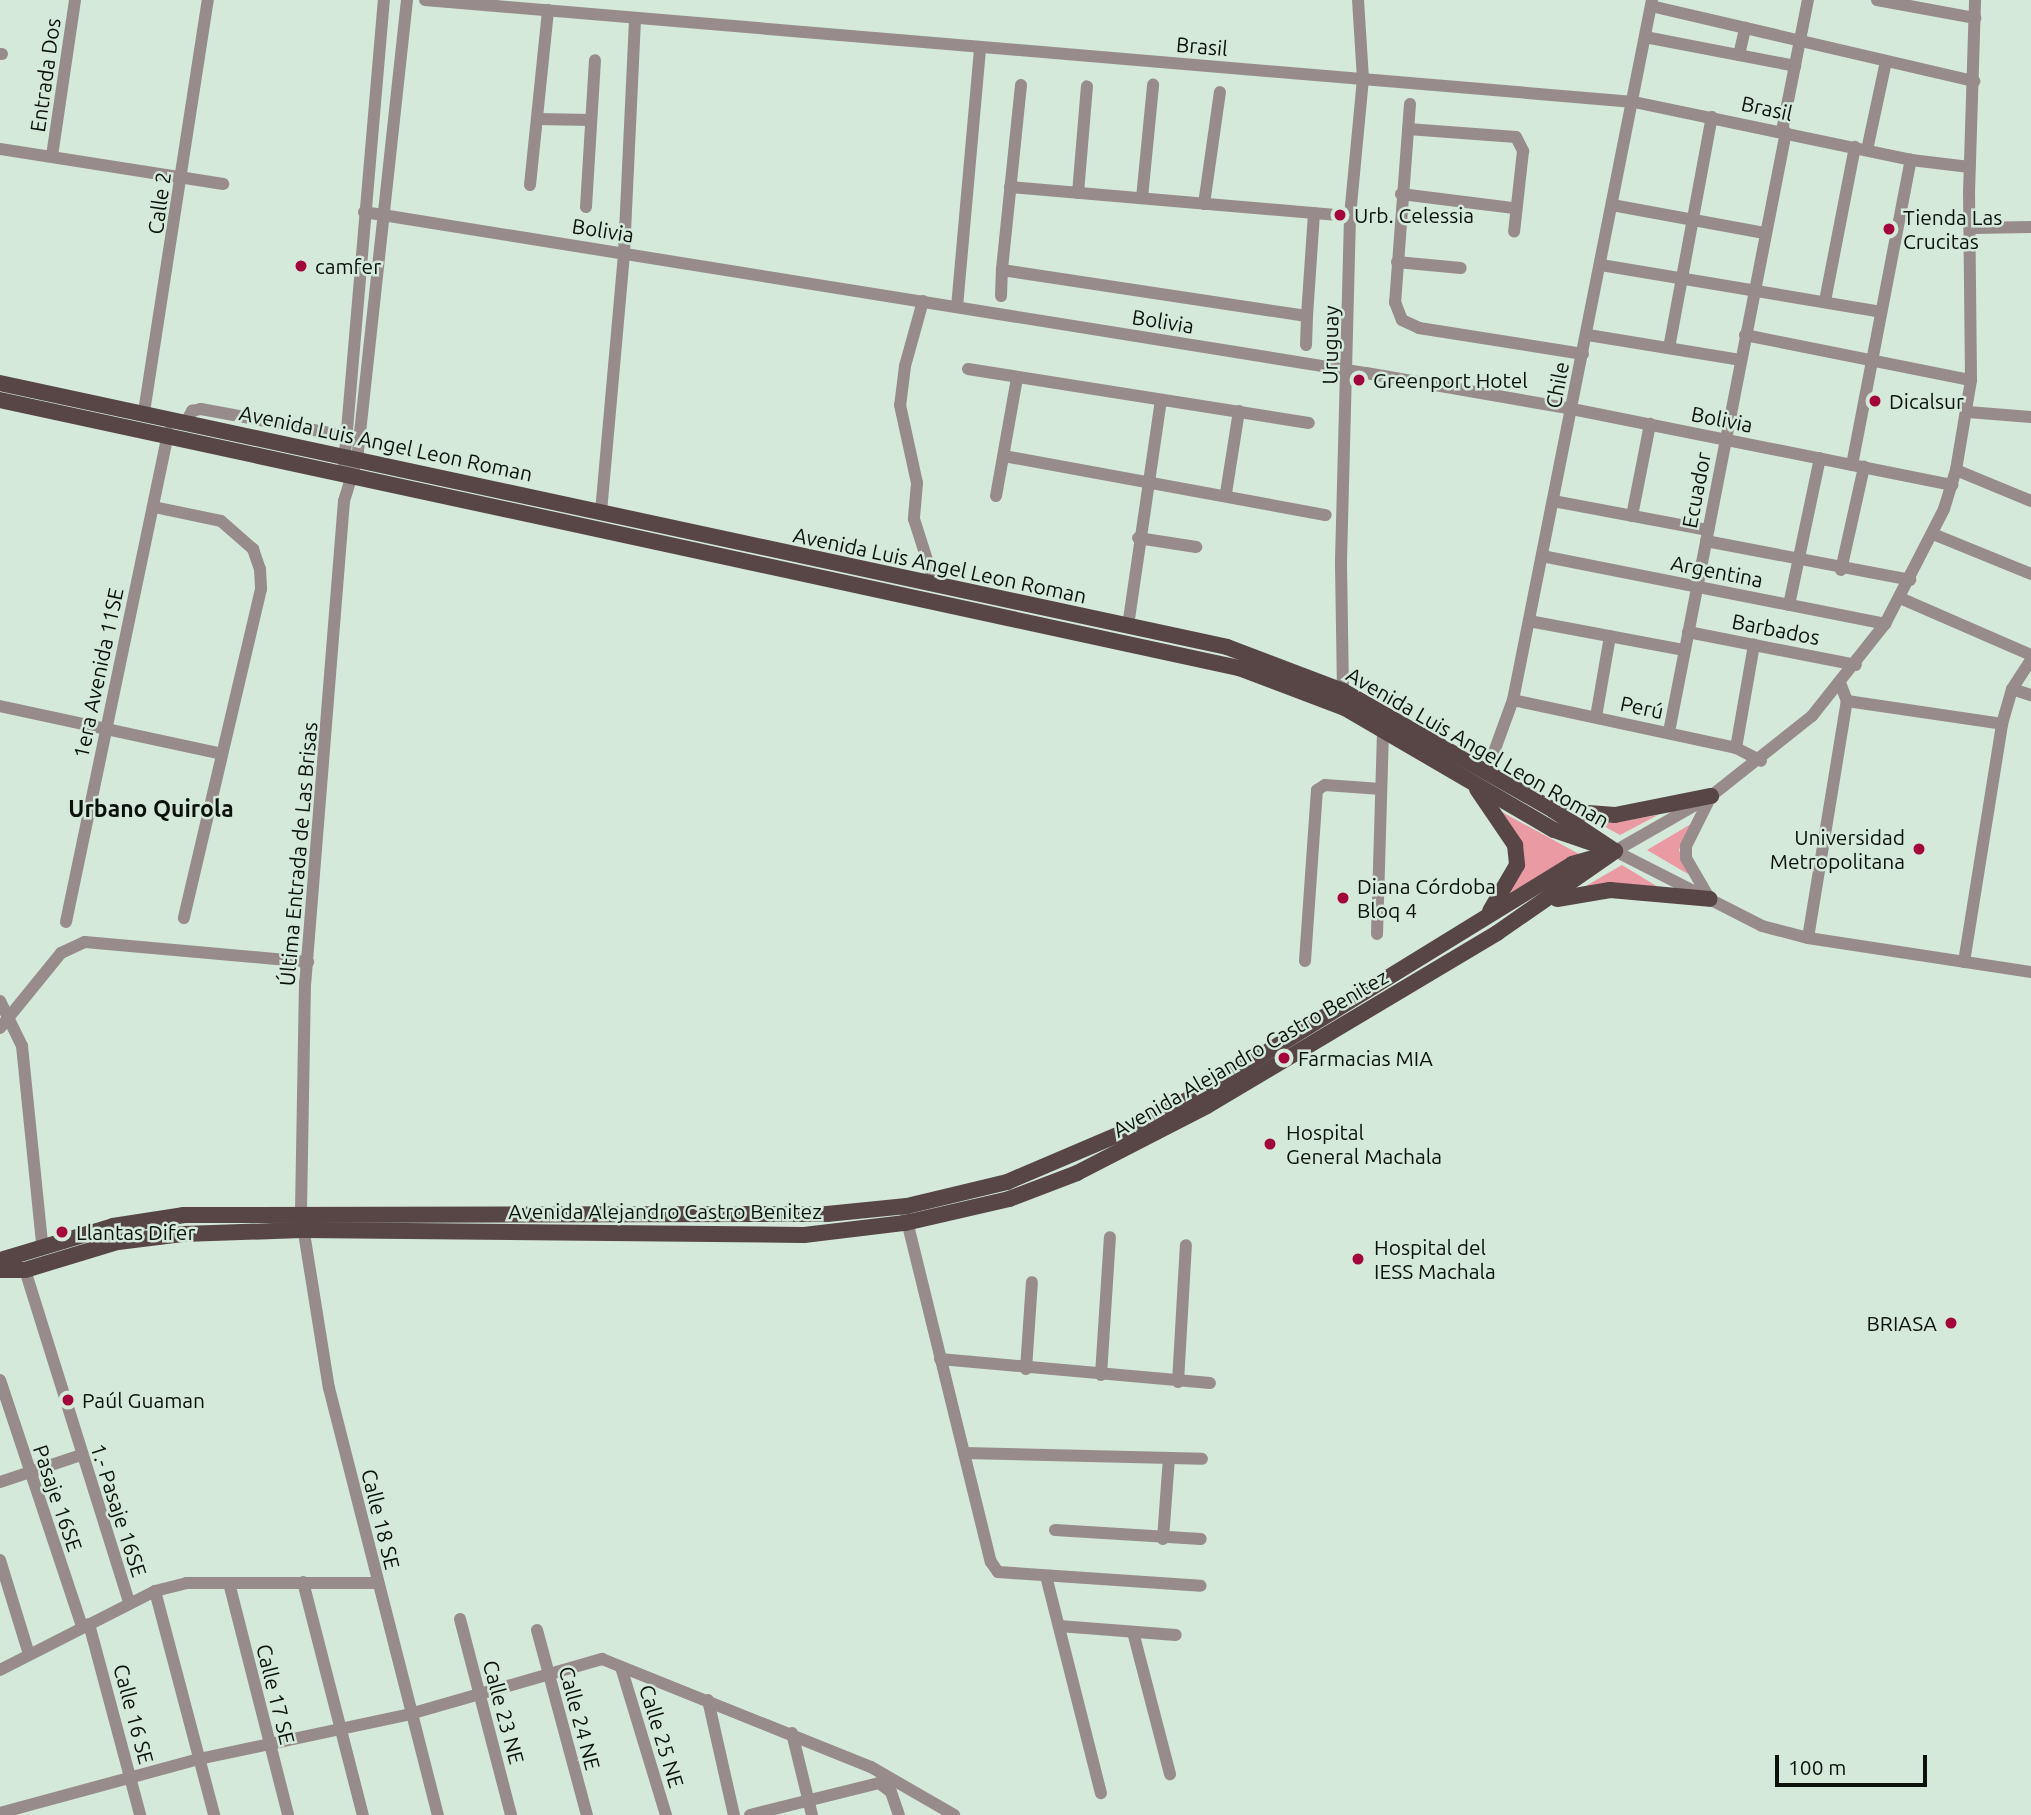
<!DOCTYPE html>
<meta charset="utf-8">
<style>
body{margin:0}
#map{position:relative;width:2031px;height:1815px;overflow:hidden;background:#d4e9d9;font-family:Ubuntu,sans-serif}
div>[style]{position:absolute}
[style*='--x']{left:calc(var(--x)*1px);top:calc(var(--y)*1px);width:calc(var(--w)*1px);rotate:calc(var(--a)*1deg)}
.green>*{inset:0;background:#ea9aa2}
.minor>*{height:12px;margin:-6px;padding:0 6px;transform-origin:6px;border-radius:6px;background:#978b8c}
.major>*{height:16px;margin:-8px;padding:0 8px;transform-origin:8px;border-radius:8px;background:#584647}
.dots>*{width:19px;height:19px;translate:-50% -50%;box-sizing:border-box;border:4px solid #d4e9d9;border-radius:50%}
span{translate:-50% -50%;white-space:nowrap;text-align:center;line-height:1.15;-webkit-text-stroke:5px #d4e9d9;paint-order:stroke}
.street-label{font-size:21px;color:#0b120d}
.poi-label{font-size:21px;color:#0b120d}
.left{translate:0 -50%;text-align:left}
.right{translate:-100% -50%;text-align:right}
.neighbourhood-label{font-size:23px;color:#0b120d;font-weight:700}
.scale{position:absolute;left:1775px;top:1755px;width:152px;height:32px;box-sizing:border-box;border:4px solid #0b120d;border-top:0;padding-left:9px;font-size:21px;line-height:24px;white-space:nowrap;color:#0b120d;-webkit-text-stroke:5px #d4e9d9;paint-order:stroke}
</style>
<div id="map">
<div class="green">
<div style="clip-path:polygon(1500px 811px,1579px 854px,1506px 900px,1515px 881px)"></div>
<div style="clip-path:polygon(1658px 815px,1620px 835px,1598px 823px,1613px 823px)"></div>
<div style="clip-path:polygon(1691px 824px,1679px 850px,1688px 874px,1647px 850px)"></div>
<div style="clip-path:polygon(1622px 865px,1663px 890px,1579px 890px)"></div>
</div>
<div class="minor">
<div style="--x:407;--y:0;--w:462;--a:96.2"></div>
<div style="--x:357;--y:459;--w:44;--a:107.2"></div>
<div style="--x:344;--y:501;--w:483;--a:94.6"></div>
<div style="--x:305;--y:982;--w:232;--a:91"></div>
<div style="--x:301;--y:1214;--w:176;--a:80.9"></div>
<div style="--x:329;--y:1388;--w:441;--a:75.7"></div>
<div style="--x:425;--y:0;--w:1213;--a:4.82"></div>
<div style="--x:1634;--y:102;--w:283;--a:11.8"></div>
<div style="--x:1911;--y:160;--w:59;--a:6.8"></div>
<div style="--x:1877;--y:0;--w:100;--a:10.4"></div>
<div style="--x:1651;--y:6;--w:332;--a:13.1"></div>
<div style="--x:1645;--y:37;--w:153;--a:10.9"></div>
<div style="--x:0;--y:54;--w:2;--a:0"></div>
<div style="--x:1739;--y:55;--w:28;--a:-77"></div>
<div style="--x:1021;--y:85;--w:186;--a:95.9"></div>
<div style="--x:1002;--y:270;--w:308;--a:8.6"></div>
<div style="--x:1307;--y:316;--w:103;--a:-86.1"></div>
<div style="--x:1410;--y:104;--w:199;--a:94.3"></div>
<div style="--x:1395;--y:302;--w:19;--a:69"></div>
<div style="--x:1402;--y:320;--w:19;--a:25"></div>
<div style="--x:1419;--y:328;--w:166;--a:9"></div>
<div style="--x:537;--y:119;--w:54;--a:1.1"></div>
<div style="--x:1408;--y:129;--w:108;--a:4.2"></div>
<div style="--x:1516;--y:137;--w:16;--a:63"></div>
<div style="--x:1523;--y:151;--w:81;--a:96.3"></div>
<div style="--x:1782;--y:131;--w:134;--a:-78.8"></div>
<div style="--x:0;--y:149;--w:226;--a:8.9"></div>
<div style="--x:1867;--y:150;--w:91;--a:-77.9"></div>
<div style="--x:52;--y:156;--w:158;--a:-81.6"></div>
<div style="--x:530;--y:185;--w:176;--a:-84.1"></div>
<div style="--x:1010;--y:187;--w:341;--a:4.9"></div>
<div style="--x:1078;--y:193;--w:107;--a:-85.2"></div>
<div style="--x:1401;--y:194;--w:114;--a:7.1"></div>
<div style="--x:1142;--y:198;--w:114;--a:-84.4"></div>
<div style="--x:1204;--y:204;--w:113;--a:-81.9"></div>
<div style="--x:1612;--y:205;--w:155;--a:10.4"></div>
<div style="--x:586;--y:207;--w:147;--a:-86.5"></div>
<div style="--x:364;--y:212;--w:1015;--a:9.13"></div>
<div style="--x:1366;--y:373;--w:209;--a:9.9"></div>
<div style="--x:1572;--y:409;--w:388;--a:11.3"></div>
<div style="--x:1972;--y:228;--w:59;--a:-1"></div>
<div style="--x:1397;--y:262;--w:64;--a:5.4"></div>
<div style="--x:1601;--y:265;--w:284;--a:9.5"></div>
<div style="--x:1001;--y:296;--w:26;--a:-88"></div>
<div style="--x:923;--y:301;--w:67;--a:105.5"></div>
<div style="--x:905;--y:366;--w:39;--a:97"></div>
<div style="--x:900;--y:405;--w:80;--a:77.7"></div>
<div style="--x:917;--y:483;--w:36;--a:95"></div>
<div style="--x:914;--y:519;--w:69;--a:72.3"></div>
<div style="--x:1825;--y:301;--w:157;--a:-79"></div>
<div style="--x:957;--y:307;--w:261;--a:-84.9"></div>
<div style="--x:1588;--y:335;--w:154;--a:9.3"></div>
<div style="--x:1745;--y:335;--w:230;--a:11.3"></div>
<div style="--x:1306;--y:345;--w:29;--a:-88"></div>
<div style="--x:1669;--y:348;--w:235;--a:-79.5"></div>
<div style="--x:968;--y:369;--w:345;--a:9"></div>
<div style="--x:144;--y:412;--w:417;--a:-81.2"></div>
<div style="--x:1968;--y:412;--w:63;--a:4.5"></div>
<div style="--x:186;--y:422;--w:13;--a:-61"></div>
<div style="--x:192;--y:411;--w:9;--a:-13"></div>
<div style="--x:201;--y:409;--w:147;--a:10.5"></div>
<div style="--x:1004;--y:456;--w:327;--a:10.4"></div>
<div style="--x:344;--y:465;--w:467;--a:-85.1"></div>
<div style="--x:1852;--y:465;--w:311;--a:-79.1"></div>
<div style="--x:1956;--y:470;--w:81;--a:22.5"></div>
<div style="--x:1226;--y:493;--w:83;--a:-81"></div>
<div style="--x:996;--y:496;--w:120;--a:-79.9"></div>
<div style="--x:1553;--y:501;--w:158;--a:10.6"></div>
<div style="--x:154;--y:507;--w:68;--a:11.8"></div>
<div style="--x:221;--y:521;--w:43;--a:41.2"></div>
<div style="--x:253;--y:549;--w:21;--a:71"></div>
<div style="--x:260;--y:569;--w:20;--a:87"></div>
<div style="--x:261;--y:589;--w:338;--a:103.2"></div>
<div style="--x:601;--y:512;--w:260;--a:-84.9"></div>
<div style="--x:624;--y:253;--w:235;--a:-87.3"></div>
<div style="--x:1632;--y:516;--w:94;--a:-78.9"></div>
<div style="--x:1933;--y:534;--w:106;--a:22.2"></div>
<div style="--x:1138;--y:538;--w:59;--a:8.8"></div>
<div style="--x:1706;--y:541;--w:208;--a:10.8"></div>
<div style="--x:1542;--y:556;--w:350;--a:11.2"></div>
<div style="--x:1841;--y:570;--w:106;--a:-77.4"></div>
<div style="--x:1900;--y:598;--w:143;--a:23.5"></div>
<div style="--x:1789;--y:605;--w:150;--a:-78.1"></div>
<div style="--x:1529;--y:621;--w:158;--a:10.6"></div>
<div style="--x:1128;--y:626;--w:228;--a:-81.7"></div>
<div style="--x:1688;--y:632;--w:171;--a:11.1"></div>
<div style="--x:2012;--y:689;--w:20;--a:18"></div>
<div style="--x:1343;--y:691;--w:130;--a:-90.9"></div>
<div style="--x:1341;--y:561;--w:345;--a:-88.5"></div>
<div style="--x:1350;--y:216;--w:138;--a:-84.6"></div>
<div style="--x:1363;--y:79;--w:79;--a:-93.6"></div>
<div style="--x:1513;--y:700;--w:228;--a:12.1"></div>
<div style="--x:1736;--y:748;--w:28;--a:27"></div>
<div style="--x:1847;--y:701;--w:157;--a:8.4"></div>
<div style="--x:0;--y:706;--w:227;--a:12.2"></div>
<div style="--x:1596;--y:717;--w:82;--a:-80.2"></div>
<div style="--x:1669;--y:732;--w:611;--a:-78.97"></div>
<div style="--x:1736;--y:748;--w:105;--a:-80.1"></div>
<div style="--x:1486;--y:774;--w:79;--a:-70"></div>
<div style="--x:1513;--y:700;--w:714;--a:-78.77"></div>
<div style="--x:1615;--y:851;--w:111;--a:-29.8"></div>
<div style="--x:1711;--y:796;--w:129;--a:-38.4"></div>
<div style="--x:1812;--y:716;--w:117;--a:-51.6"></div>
<div style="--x:1885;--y:624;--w:129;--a:-62.8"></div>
<div style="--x:1944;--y:509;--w:41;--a:-72.9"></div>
<div style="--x:1956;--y:470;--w:91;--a:-80.5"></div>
<div style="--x:1971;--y:380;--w:187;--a:-90.6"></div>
<div style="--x:1969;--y:193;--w:193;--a:-88.2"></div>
<div style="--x:1615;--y:851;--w:165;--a:27"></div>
<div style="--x:1762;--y:926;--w:48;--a:14.6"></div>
<div style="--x:1808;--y:938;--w:226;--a:8.7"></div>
<div style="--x:1708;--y:896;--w:44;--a:-120.1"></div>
<div style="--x:1686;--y:858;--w:12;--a:-90"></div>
<div style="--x:1686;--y:846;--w:56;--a:-63.4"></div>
<div style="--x:66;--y:922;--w:500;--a:-78.2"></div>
<div style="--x:1377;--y:934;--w:203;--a:-88.3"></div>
<div style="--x:1808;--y:938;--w:240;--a:-80.7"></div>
<div style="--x:1847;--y:701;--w:19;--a:-111"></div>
<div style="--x:1305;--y:961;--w:171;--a:-86"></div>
<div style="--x:1317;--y:790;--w:9;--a:-32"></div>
<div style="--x:1325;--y:785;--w:56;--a:4.1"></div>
<div style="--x:1964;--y:962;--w:241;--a:-80.9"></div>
<div style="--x:2002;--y:724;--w:36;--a:-74"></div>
<div style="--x:2012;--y:689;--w:35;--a:-57"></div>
<div style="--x:0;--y:1001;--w:50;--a:63.9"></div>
<div style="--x:22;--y:1046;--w:199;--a:84.2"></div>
<div style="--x:0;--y:1028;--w:97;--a:-50.9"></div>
<div style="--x:61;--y:953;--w:26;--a:-25"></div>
<div style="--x:85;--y:942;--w:224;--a:5.1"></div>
<div style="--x:906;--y:1217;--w:355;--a:76.2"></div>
<div style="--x:991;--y:1562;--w:12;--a:55"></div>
<div style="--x:998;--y:1572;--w:203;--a:3.9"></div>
<div style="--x:25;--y:1270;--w:347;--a:72.6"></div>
<div style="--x:940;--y:1359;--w:271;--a:5.1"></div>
<div style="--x:1026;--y:1369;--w:87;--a:-86.1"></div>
<div style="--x:1101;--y:1375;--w:138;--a:-86.3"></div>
<div style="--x:0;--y:1380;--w:260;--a:71.6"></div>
<div style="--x:1178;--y:1382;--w:137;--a:-86.7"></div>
<div style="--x:964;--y:1453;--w:238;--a:1.4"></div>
<div style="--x:0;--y:1482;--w:85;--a:-18.4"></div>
<div style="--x:1055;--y:1530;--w:146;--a:3.5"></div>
<div style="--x:1163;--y:1539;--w:81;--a:-85.8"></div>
<div style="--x:0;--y:1560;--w:98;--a:72.9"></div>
<div style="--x:1046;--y:1576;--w:224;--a:75.8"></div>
<div style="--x:303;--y:1582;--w:241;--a:75.6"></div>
<div style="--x:229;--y:1583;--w:239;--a:75.7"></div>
<div style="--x:155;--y:1591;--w:232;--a:75.2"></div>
<div style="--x:460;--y:1619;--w:203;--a:75.4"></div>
<div style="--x:89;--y:1624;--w:198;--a:75"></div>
<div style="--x:1059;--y:1626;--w:117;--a:4.4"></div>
<div style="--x:537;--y:1630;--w:192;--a:74.9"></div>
<div style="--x:1133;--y:1632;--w:147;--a:75.4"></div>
<div style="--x:621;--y:1667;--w:155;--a:73.1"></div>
<div style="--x:0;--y:1670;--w:174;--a:-27"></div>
<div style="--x:155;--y:1591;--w:32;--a:-14"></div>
<div style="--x:186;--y:1583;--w:191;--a:0"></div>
<div style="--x:708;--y:1700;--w:118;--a:77.3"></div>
<div style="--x:792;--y:1733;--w:84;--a:76.3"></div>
<div style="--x:0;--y:1813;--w:206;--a:-15.2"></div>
<div style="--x:199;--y:1759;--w:216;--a:-12"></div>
<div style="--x:410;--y:1714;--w:200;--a:-16"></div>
<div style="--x:602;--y:1659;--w:290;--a:21.9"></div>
<div style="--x:871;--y:1767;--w:96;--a:30"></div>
<div style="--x:750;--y:1815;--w:133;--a:-13.9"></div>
<div style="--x:879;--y:1783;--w:15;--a:37"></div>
<div style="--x:891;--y:1792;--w:24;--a:71"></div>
</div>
<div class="major">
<div style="--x:0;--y:383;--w:1255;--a:12.14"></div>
<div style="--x:1227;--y:647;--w:124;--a:20.8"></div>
<div style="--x:1343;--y:691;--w:241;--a:29.5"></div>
<div style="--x:1553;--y:810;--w:74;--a:33.5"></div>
<div style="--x:0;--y:400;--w:1268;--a:12.21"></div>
<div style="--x:1239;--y:668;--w:113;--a:20.7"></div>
<div style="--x:1345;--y:708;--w:242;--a:30.3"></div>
<div style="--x:1554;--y:830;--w:40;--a:18.9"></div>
<div style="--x:1477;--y:789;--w:68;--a:55.8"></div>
<div style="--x:1515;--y:845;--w:20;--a:84"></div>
<div style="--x:1517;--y:865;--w:53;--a:120.4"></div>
<div style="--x:1562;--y:811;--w:53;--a:4.3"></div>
<div style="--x:1615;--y:815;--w:98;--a:-11.2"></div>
<div style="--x:1557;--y:899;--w:54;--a:-9.6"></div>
<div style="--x:1610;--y:890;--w:100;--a:5.1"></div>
<div style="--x:0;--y:1260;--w:118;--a:-16.7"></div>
<div style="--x:113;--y:1226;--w:72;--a:-8.8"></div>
<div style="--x:184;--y:1215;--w:643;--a:-0.09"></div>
<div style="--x:827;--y:1214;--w:80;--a:-5.7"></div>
<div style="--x:907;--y:1206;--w:103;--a:-13.5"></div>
<div style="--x:1007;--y:1182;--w:140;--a:-23.1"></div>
<div style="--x:1136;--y:1127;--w:75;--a:-27.9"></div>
<div style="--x:1202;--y:1092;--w:435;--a:-31.6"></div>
<div style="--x:1572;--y:864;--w:35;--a:-16"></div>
<div style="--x:0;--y:1270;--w:25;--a:0"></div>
<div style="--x:25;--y:1270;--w:97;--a:-16.8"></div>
<div style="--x:118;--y:1242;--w:65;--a:-7"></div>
<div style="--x:183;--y:1234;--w:119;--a:-1.9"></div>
<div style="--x:302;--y:1230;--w:502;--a:0.57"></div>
<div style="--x:804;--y:1235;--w:102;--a:-6.8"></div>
<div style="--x:905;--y:1223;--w:107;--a:-13"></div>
<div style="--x:1009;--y:1199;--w:73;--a:-20.9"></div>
<div style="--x:1077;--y:1173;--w:146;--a:-27.3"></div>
<div style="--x:1207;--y:1106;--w:338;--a:-30.8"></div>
<div style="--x:1497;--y:933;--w:144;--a:-34.8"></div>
</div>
<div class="dots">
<div style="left:1340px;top:215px;background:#a3063a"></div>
<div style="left:1889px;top:229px;background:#a3063a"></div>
<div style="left:301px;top:266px;background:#a3063a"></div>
<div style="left:1359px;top:380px;background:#a3063a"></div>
<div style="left:1875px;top:401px;background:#a3063a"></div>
<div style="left:1919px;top:849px;background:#a3063a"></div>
<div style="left:1343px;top:898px;background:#a3063a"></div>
<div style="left:1284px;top:1058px;background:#a3063a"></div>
<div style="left:1270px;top:1144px;background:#a3063a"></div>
<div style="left:62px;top:1232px;background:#a3063a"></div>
<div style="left:1358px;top:1259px;background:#a3063a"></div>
<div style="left:1951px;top:1323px;background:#a3063a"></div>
<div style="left:68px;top:1400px;background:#a3063a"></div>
</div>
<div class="street-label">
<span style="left:1202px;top:46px;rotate:5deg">Brasil</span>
<span style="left:45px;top:75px;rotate:-82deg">Entrada Dos</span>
<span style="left:1767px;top:108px;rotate:12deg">Brasil</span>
<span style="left:159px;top:203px;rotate:-82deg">Calle 2</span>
<span style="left:603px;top:230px;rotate:9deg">Bolivia</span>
<span style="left:1163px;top:321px;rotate:9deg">Bolivia</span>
<span style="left:1330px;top:345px;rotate:-89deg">Uruguay</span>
<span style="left:1557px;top:385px;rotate:-79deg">Chile</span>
<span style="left:1722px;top:419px;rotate:11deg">Bolivia</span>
<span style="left:386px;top:443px;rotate:12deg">Avenida Luis Angel Leon Roman</span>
<span style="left:1696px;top:490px;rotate:-79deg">Ecuador</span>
<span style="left:940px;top:565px;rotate:12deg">Avenida Luis Angel Leon Roman</span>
<span style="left:1717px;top:571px;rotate:11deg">Argentina</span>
<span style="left:1776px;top:629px;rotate:11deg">Barbados</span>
<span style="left:98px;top:673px;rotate:-78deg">1era Avenida 11SE</span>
<span style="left:1642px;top:707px;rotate:12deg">Perú</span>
<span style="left:1478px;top:747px;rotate:30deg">Avenida Luis Angel Leon Roman</span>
<span style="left:298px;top:854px;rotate:-85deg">Última Entrada de Las Brisas</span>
<span style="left:1250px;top:1053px;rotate:-30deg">Avenida Alejandro Castro Benitez</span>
<span style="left:665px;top:1211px">Avenida Alejandro Castro Benitez</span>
<span style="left:58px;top:1498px;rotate:71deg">Pasaje 16SE</span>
<span style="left:119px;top:1510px;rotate:72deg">1.- Pasaje 16SE</span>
<span style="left:381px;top:1519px;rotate:76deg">Calle 18 SE</span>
<span style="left:276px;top:1694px;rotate:76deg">Calle 17 SE</span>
<span style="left:504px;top:1712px;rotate:75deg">Calle 23 NE</span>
<span style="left:134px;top:1714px;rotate:75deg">Calle 16 SE</span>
<span style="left:580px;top:1718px;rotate:75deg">Calle 24 NE</span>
<span style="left:662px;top:1736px;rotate:73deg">Calle 25 NE</span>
</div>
<div class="poi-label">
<span class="left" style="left:1354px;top:215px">Urb. Celessia</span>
<span class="left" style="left:1903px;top:229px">Tienda Las<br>Crucitas</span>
<span class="left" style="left:315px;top:266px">camfer</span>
<span class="left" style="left:1373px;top:380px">Greenport Hotel</span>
<span class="left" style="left:1889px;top:401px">Dicalsur</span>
<span class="right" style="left:1905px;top:849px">Universidad<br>Metropolitana</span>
<span class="left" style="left:1357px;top:898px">Diana Córdoba<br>Bloq 4</span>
<span class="left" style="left:1298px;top:1058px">Farmacias MIA</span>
<span class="left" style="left:1286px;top:1144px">Hospital<br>General Machala</span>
<span class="left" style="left:76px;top:1232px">Llantas Difer</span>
<span class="left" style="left:1374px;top:1259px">Hospital del<br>IESS Machala</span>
<span class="right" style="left:1937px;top:1323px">BRIASA</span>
<span class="left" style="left:82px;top:1400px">Paúl Guaman</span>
</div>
<div class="neighbourhood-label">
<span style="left:151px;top:809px">Urbano Quirola</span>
</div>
<div class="scale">100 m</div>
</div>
